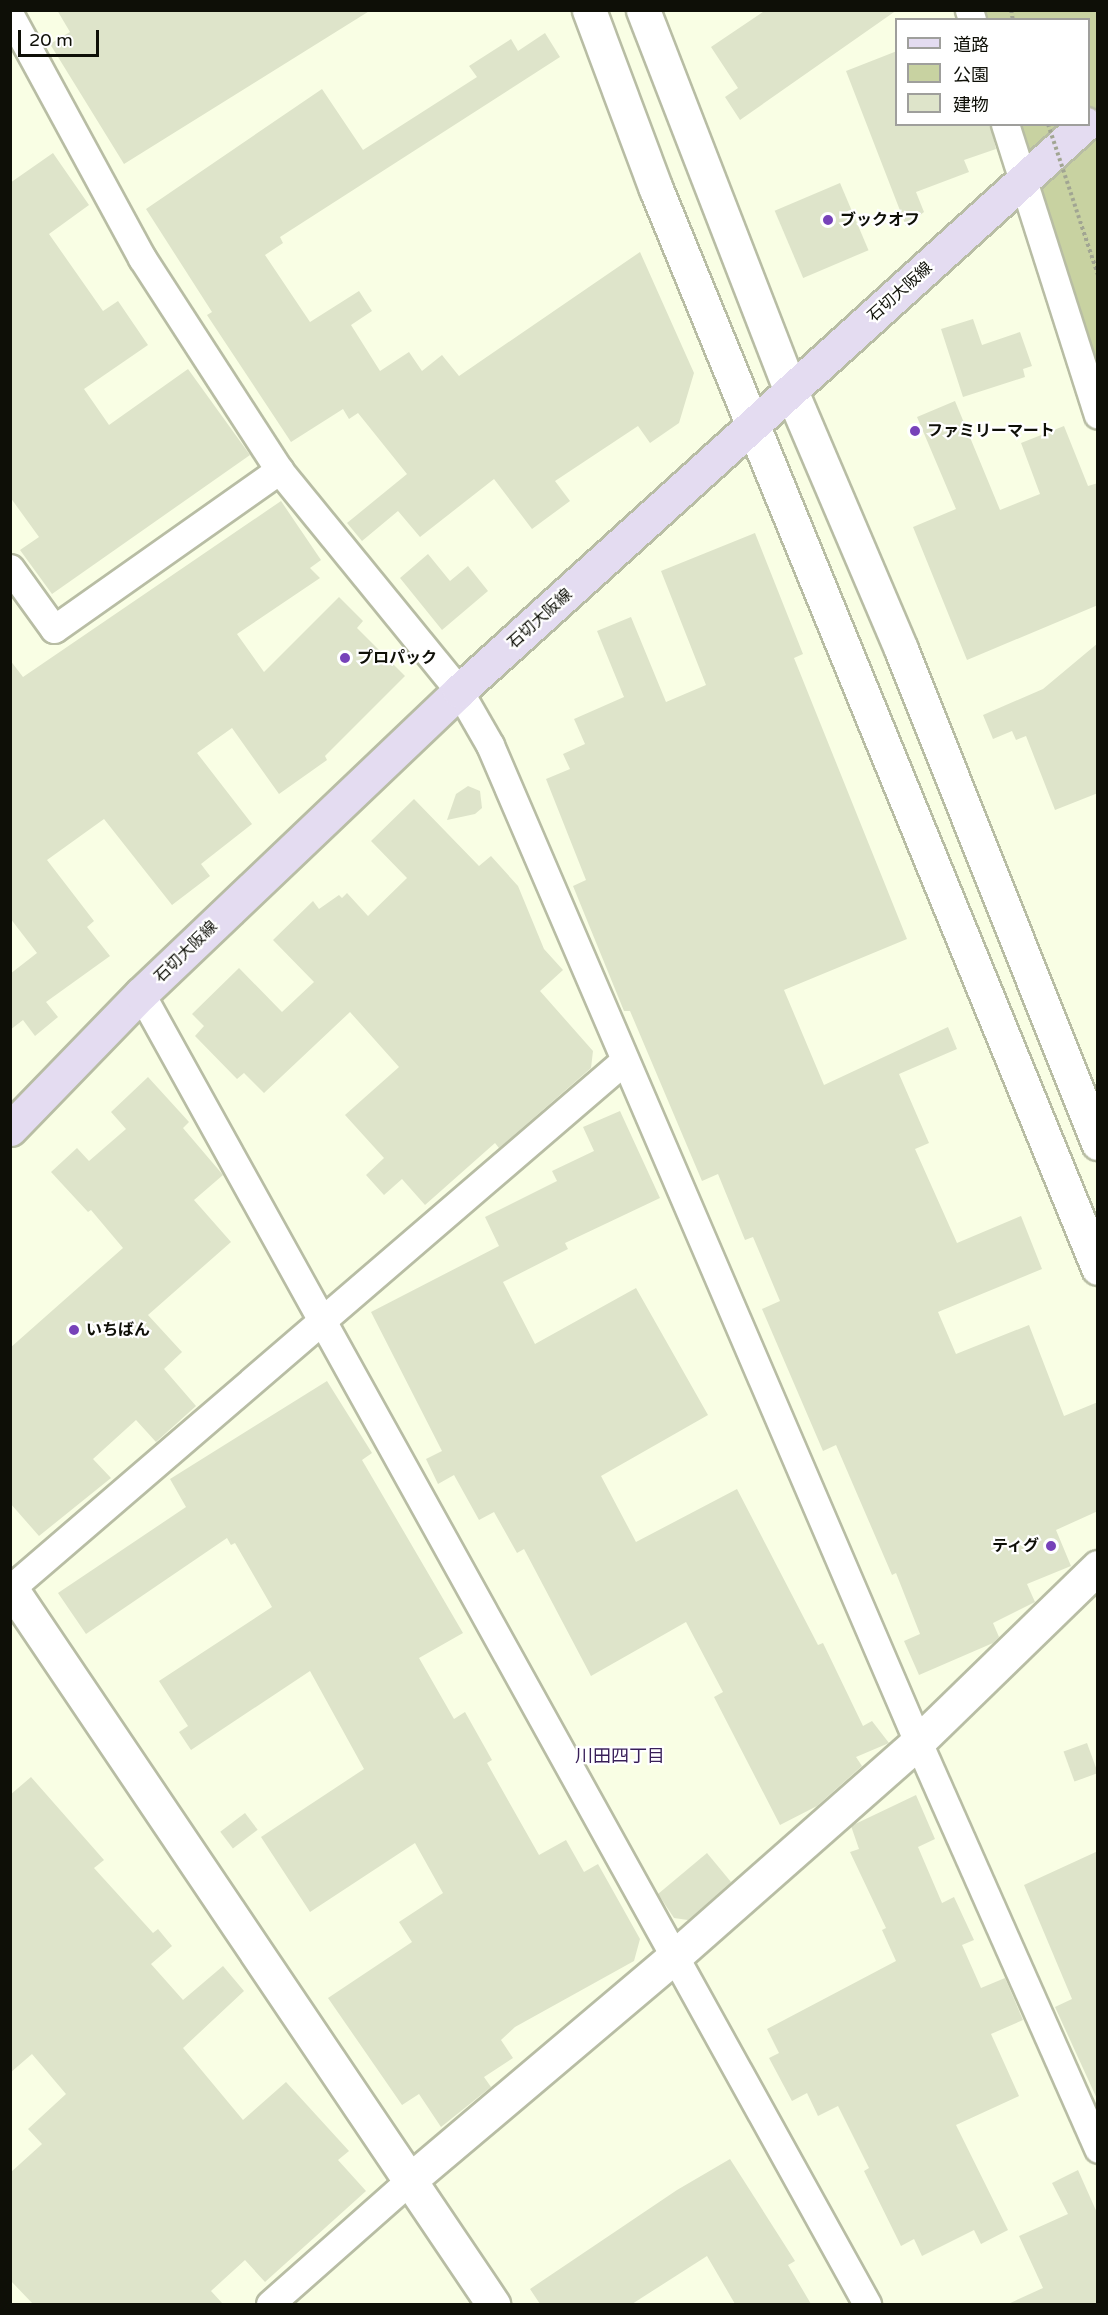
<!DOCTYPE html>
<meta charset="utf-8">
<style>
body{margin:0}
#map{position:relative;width:1108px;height:2315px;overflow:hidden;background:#f9fee4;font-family:"Varela Round","Noto Sans JP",sans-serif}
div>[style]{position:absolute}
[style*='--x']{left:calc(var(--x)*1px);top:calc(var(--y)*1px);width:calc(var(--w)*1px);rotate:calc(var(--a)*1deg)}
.green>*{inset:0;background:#c8d2a1}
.building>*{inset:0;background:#dee4ca;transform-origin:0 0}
.path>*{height:4px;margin-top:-2px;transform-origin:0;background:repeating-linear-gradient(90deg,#a1a592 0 3px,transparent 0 6px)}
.roads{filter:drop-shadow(2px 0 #b8bda4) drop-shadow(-2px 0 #b8bda4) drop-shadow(0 2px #b8bda4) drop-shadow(0 -2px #b8bda4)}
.minor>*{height:27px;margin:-13.5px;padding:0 13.5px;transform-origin:13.5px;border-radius:13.5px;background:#fff}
.tertiary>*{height:33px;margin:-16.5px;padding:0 16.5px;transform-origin:16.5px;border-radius:16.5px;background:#fff}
.secondary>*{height:33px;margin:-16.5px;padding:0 16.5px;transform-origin:16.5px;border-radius:16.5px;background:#e4dcf1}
.path-bridge>*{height:4px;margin-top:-2px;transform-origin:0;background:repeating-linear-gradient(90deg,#a1a592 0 3px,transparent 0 6px)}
.dots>*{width:16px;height:16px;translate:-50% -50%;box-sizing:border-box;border:3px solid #fff;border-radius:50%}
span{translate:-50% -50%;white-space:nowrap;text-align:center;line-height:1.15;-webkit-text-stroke:4.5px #fff;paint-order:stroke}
.poi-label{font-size:16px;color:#0e0f07;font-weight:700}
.left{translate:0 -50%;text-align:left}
.right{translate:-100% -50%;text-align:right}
.street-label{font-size:16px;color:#0e0f07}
.neighbourhood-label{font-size:18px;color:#381f58}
.frame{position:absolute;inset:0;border:12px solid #0e0f07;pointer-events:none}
.legend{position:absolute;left:895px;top:18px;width:195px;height:108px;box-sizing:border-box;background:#fff;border:2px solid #9f9f9c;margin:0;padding:8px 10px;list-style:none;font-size:18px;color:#0e0f07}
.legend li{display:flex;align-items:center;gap:12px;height:30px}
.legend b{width:30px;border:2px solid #9f9f9c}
.scale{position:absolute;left:18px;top:30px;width:81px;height:27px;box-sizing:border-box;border:3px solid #0e0f07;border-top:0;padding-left:8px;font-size:18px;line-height:21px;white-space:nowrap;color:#0e0f07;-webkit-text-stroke:4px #fff;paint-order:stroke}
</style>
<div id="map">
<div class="green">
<div style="clip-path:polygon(984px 11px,1097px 11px,1097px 367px,1020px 125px,1088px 124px,1088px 20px,987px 19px)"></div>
</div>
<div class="building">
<div style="clip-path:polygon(57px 10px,371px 10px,124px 164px,50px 44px,70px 32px)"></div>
<div style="clip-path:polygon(766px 10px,897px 10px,740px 120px,725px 97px,738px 88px,711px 47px)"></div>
<div style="clip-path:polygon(545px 33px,560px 57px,280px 237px,283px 243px,265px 255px,310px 322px,359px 291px,372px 311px,351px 325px,380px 371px,409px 352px,422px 371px,442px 355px,459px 376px,640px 252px,694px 373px,679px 423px,650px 443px,638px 426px,555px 481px,570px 501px,532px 529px,494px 479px,420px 537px,398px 511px,362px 541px,347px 523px,407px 474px,358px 413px,349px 419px,343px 409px,291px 442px,207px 315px,212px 312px,146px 209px,322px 89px,363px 150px,477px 77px,469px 66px,511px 39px,518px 51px)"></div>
<div style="clip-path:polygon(897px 51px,897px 124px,990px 124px,996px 149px,964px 160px,969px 172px,916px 192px,924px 212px,906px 226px,846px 71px)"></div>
<div style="clip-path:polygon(53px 153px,89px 205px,49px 234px,103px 311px,118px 301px,148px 345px,84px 389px,109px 425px,188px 369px,250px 455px,52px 594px,20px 550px,39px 537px,10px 497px,10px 183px)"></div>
<div style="left:840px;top:183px;width:73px;height:71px;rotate:67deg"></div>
<div style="clip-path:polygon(973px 319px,982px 345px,1020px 332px,1032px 366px,1023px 369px,1025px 377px,963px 397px,941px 329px)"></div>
<div style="clip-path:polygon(955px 401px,1000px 510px,1040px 494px,1021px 443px,1064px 426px,1088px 486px,1098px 483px,1098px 605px,967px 660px,913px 527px,956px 509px,917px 417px)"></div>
<div style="clip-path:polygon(281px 501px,321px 560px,310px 568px,320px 578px,237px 634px,264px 672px,339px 597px,363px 621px,357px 628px,405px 676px,325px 756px,327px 760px,279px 794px,232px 728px,197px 753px,252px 824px,201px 864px,210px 876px,172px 905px,104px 819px,47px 860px,94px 921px,87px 927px,110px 956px,46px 1002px,58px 1017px,35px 1036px,23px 1020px,10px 1030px,10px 974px,37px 953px,10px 918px,10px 660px,23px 677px)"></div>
<div style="clip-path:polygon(755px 533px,803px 654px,794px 658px,907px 939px,784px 990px,824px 1085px,948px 1027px,957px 1049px,899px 1074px,929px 1143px,915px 1149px,957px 1243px,1021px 1216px,1042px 1269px,938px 1312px,956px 1354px,1029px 1325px,1064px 1416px,1098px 1402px,1098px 1511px,1056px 1530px,1071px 1566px,1027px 1584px,1035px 1602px,993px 1623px,999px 1637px,993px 1643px,919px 1675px,904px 1641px,920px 1634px,896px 1573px,892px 1575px,836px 1445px,823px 1451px,762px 1309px,780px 1301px,753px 1237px,745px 1240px,718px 1174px,702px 1181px,630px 1011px,624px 1011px,573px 886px,586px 880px,546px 779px,570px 769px,563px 754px,585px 744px,574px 719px,624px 697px,597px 631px,631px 617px,666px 702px,706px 685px,661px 571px)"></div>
<div style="clip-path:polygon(428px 554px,450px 581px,468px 566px,488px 591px,442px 630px,400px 578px)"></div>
<div style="clip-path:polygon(1098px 643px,1098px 793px,1055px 810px,1026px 736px,1016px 740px,1012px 731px,993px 739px,983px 715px,1043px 689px)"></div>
<div style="clip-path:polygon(468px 786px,480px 791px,482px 808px,475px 814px,447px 820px,456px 794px)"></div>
<div style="clip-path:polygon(414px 799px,479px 866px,491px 856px,518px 886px,544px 949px,563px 970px,540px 991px,593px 1051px,591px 1068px,499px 1148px,495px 1143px,425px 1205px,402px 1179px,384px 1195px,366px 1175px,384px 1158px,345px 1115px,399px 1067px,350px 1012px,264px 1093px,244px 1073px,237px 1079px,195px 1036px,204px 1026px,192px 1014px,239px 968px,282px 1012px,314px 982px,273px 940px,313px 901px,319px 909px,339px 895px,342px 898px,347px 893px,368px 916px,407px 878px,371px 841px)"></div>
<div style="clip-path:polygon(148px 1077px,189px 1122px,183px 1128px,223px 1175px,194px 1200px,231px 1242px,148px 1315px,182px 1352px,164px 1369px,196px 1406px,156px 1442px,136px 1420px,93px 1459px,111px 1478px,39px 1536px,10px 1503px,10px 1348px,123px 1248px,91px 1210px,88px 1212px,51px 1172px,77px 1148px,89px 1161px,126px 1129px,111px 1112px)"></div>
<div style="clip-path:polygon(620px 1111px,660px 1198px,565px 1243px,568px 1249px,503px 1282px,535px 1344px,636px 1288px,708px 1415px,601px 1476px,636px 1542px,737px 1489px,818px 1645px,823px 1643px,863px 1726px,872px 1721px,889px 1743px,856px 1757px,862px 1766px,817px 1806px,780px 1825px,714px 1697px,723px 1692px,686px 1622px,591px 1676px,524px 1549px,517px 1553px,494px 1512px,479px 1520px,454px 1475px,438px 1484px,426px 1459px,442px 1451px,371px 1312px,499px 1246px,485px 1217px,557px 1181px,552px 1171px,594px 1151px,583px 1127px)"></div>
<div style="clip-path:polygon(327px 1381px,372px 1453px,362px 1460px,463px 1633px,419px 1658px,454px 1719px,465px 1712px,492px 1760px,487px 1763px,539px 1855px,566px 1840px,584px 1872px,598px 1864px,640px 1939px,634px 1961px,515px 2027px,501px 2040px,513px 2058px,484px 2077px,491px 2087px,441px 2127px,419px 2094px,402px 2105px,328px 1998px,412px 1942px,399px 1922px,443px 1893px,415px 1843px,310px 1912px,261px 1837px,364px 1769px,310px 1671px,191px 1750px,179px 1732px,188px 1726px,159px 1681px,272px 1607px,235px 1543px,231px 1545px,227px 1538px,86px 1634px,58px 1593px,186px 1507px,170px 1479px)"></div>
<div style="left:1087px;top:1743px;width:32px;height:25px;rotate:70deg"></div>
<div style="clip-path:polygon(31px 1777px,104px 1860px,94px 1868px,153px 1933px,158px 1929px,172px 1946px,151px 1964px,183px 2000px,223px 1966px,244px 1991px,183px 2048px,243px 2120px,286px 2082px,349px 2151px,338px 2160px,366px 2191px,265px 2282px,245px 2260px,211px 2291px,223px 2304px,33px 2304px,10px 2280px,10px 2173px,42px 2144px,28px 2129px,66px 2094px,32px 2054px,10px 2073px,10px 1795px)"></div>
<div style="clip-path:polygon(916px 1795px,935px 1839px,918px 1847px,942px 1903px,954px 1897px,974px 1940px,962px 1945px,981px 1988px,1005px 1978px,1023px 2020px,991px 2034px,1019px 2096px,956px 2125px,1008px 2230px,981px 2244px,974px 2230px,922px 2256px,914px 2239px,901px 2246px,864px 2171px,869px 2168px,838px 2106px,818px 2116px,807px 2093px,792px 2101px,769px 2058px,779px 2053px,767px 2029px,896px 1961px,882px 1930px,886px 1928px,850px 1852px,859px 1849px,851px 1826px)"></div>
<div style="left:245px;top:1813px;width:21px;height:31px;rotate:53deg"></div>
<div style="clip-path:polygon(1098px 1851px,1098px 2101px,1055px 2007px,1072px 1999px,1024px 1885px)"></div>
<div style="clip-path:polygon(707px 1853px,731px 1882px,688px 1920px,674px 1918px,658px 1894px)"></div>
<div style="clip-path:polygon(730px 2159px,795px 2261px,788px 2265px,811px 2304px,735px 2304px,707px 2256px,632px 2304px,540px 2304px,530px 2289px,677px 2190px)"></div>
<div style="clip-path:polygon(1078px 2170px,1098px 2215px,1098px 2304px,1008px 2304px,1043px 2288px,1019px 2236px,1068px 2214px,1052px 2183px)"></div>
</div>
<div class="path">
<div style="--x:1011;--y:10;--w:10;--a:79"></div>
<div style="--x:1080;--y:221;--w:57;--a:71.6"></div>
</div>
<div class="roads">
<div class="minor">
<div style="--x:969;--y:10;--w:10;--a:73"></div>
<div style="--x:10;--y:15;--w:277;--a:61.5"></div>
<div style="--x:142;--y:258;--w:252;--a:57.1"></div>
<div style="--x:279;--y:470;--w:285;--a:50.8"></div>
<div style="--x:459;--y:691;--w:62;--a:60.1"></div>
<div style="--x:490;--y:745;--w:1085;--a:66.77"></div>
<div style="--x:918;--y:1742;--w:445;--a:66.1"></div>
<div style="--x:1005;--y:124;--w:305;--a:72.3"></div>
<div style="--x:10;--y:568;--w:75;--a:54.2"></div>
<div style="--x:54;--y:629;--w:276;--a:-35.2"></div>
<div style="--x:141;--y:994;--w:1498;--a:61"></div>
<div style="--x:11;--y:1588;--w:808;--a:-40.69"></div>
<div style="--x:270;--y:2304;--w:187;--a:-41.5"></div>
</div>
<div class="tertiary">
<div style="--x:589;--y:10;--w:191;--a:69.5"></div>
<div style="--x:656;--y:189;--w:1166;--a:67.72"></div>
<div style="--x:643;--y:10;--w:409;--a:68.8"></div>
<div style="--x:791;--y:391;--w:280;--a:66.9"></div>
<div style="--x:901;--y:649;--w:532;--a:68.26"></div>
<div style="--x:10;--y:1587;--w:865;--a:56.03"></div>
<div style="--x:410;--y:2180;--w:344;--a:-40.2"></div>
<div style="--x:673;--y:1958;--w:327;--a:-41.4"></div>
<div style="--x:918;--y:1742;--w:251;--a:-44.2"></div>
</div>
<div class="secondary">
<div style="--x:10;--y:1129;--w:188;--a:-45.9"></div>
<div style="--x:141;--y:994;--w:439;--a:-43.6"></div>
<div style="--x:459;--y:691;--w:845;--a:-42.17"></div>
</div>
</div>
<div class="path-bridge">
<div style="--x:1048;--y:124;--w:102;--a:71.7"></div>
</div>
<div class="dots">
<div style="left:828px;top:220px;background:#7742b9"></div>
<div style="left:915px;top:431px;background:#7742b9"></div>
<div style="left:345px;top:658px;background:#7742b9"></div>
<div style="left:74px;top:1330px;background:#7742b9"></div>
<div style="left:1051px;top:1546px;background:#7742b9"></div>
</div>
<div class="poi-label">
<span class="left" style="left:840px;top:220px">ブックオフ</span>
<span class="left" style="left:927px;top:431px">ファミリーマート</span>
<span class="left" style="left:357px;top:658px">プロパック</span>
<span class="left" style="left:86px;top:1330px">いちばん</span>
<span class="right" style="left:1039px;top:1546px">ティグ</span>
</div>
<div class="street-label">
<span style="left:900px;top:292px;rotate:-42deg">石切大阪線</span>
<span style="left:540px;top:619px;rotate:-42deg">石切大阪線</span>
<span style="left:186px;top:952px;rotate:-44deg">石切大阪線</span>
</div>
<div class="neighbourhood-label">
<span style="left:620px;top:1756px">川田四丁目</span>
</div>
<div class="frame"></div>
<ul class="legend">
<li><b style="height:8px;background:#e4dcf1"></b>道路</li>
<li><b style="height:16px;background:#c8d2a1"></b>公園</li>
<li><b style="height:16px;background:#dee4ca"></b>建物</li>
</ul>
<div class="scale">20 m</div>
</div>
